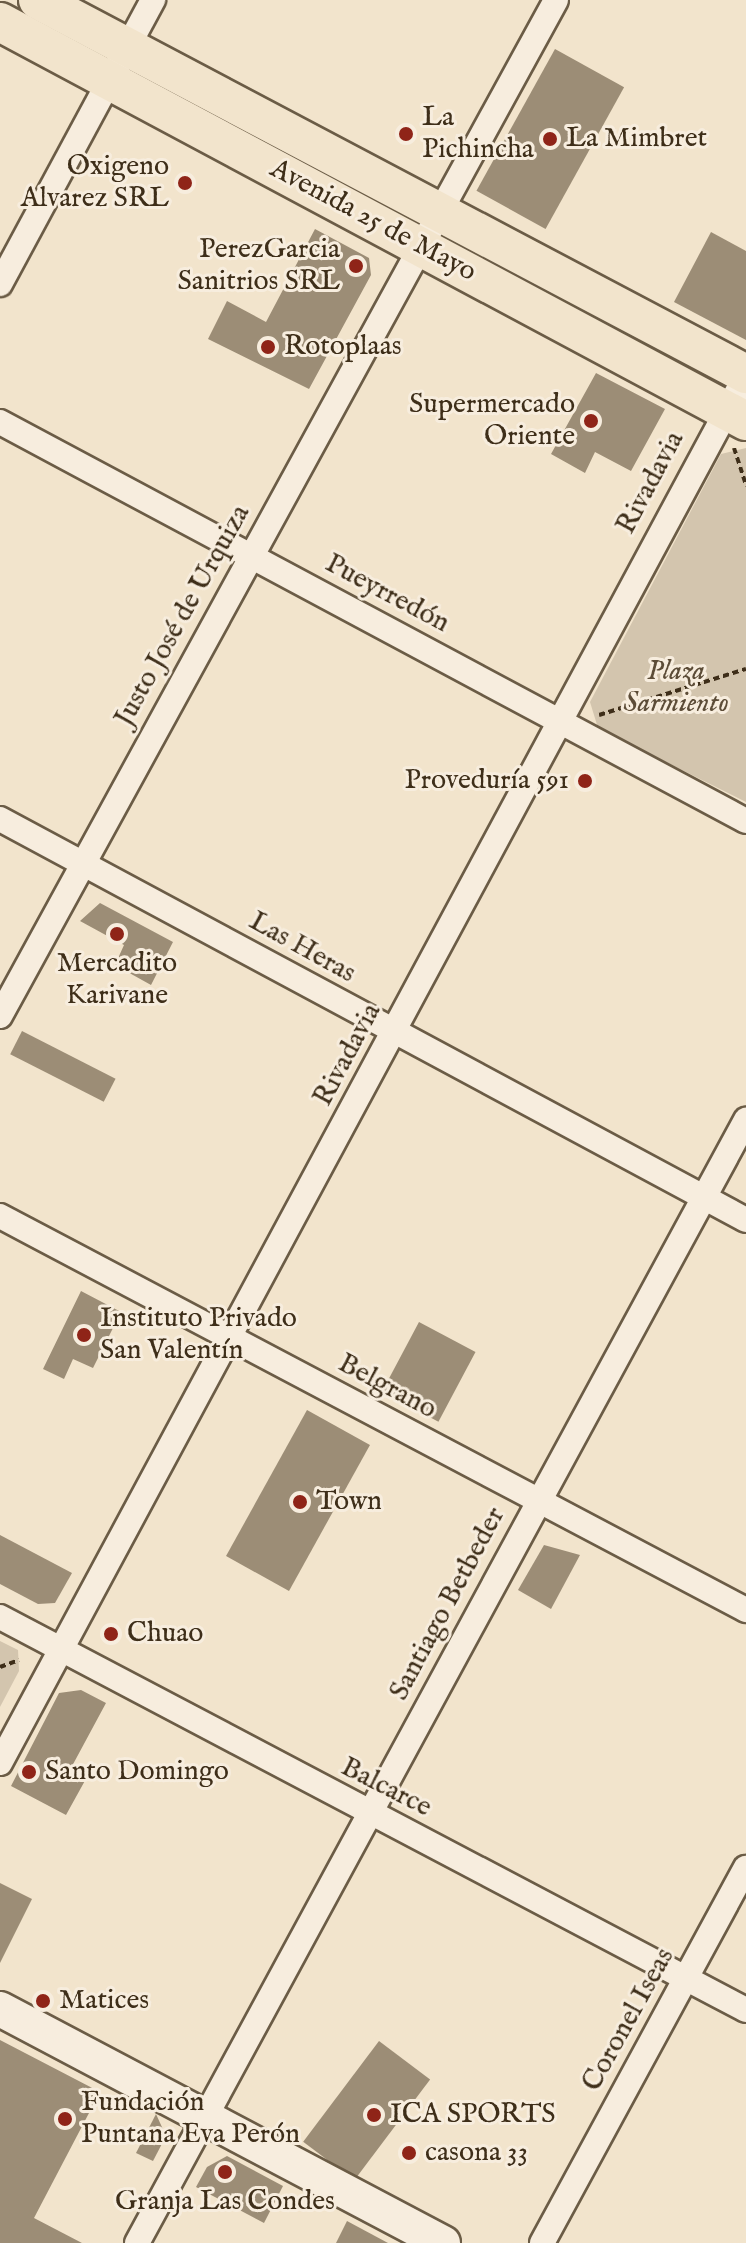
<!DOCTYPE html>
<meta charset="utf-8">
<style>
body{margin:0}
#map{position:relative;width:746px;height:2243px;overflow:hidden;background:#f2e4cc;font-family:"IM FELL English",serif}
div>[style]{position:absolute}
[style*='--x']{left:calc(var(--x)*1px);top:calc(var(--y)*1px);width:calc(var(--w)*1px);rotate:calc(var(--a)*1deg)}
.green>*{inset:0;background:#d3c5ae;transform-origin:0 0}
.building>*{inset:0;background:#9c8d76;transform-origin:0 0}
.path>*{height:4px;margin-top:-2px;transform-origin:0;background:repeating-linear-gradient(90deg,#3e2e19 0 6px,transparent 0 10px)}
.roads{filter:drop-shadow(2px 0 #6b5c46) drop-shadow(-2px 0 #6b5c46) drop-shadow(0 2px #6b5c46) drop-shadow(0 -2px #6b5c46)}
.street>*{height:24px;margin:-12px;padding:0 12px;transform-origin:12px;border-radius:12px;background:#f7edde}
.secondary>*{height:34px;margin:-17px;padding:0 17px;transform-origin:17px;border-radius:17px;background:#f7edde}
.primary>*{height:38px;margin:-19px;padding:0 19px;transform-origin:19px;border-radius:19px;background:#f2e4cc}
.dots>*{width:22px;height:22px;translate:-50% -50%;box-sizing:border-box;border:4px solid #f7edde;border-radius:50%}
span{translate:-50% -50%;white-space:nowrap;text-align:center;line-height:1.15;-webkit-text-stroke:6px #f7edde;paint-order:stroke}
.poi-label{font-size:28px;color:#3e2e19}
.left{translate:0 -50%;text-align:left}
.right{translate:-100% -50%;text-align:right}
.street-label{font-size:28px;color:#3e2e19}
.park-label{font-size:28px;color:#5c4c37;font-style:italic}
</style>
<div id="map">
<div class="green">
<div style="left:477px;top:252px;width:253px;height:7px;rotate:28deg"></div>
<div style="clip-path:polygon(746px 448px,746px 802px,598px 728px,590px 702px,721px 454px)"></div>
<div style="clip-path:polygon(0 1641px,18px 1650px,19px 1671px,0 1707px)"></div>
</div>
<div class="building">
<div style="left:555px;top:49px;width:79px;height:162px;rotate:29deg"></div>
<div style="clip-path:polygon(315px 229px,369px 258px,371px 275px,309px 389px,208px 339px,227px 301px,266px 322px)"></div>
<div style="clip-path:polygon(711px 232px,746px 251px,746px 340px,674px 302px)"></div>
<div style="clip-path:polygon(596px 373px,665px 409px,631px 471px,595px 452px,585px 473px,551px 454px)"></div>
<div style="clip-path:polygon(100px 903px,173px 942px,151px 985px,115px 965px,124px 945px,80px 921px)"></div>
<div style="left:22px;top:1031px;width:105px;height:26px;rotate:27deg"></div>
<div style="clip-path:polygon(81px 1291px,121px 1312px,93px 1368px,73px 1359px,64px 1379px,43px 1369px)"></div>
<div style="left:419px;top:1322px;width:64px;height:79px;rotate:28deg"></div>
<div style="left:307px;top:1410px;width:72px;height:167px;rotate:29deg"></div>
<div style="clip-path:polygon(0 1535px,72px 1573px,55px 1603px,38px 1604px,0 1584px)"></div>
<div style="clip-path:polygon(544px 1545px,580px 1555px,551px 1609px,518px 1590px)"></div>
<div style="clip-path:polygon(81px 1690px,106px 1703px,71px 1768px,87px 1777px,66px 1815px,11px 1786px,59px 1693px)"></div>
<div style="clip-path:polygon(0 1883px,32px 1899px,0 1963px)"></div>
<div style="clip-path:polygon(0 2040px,100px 2092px,34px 2218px,82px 2243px,0 2243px)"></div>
<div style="left:379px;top:2041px;width:64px;height:126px;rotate:37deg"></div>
<div style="clip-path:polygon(156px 2114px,166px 2136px,153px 2161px,136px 2153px)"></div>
<div style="clip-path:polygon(227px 2156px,283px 2186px,264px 2223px,196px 2187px,207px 2167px)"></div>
<div style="clip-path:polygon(347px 2221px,388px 2243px,336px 2243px)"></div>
</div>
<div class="path">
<div style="--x:734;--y:448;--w:40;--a:72"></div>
<div style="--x:599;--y:715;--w:154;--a:-17.4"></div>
<div style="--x:0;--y:1667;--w:20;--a:-20"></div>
</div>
<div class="roads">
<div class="street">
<div style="--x:0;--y:284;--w:323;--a:-61.7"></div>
<div style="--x:0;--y:422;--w:846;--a:28.14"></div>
<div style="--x:0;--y:819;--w:847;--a:28.26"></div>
<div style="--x:0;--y:1016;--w:1158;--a:-61.31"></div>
<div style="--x:0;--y:1216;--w:844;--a:27.84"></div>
<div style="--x:0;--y:1617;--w:843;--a:27.78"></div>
<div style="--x:0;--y:1763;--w:1576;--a:-61.74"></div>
<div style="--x:137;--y:2243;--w:1278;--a:-61.53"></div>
<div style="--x:542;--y:2243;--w:427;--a:-61.5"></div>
</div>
<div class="secondary">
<div style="--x:0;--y:2009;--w:501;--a:27.84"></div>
</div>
<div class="primary">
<div style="--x:38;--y:0;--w:801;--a:27.85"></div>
<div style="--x:0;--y:22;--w:846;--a:28.14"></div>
</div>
</div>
<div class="dots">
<div style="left:406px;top:134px;background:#8f2418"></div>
<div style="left:550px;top:139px;background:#8f2418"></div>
<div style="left:185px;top:183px;background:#8f2418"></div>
<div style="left:356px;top:266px;background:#8f2418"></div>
<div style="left:268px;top:347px;background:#8f2418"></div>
<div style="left:591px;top:421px;background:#8f2418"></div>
<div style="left:585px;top:781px;background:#8f2418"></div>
<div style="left:117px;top:934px;background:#8f2418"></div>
<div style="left:84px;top:1335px;background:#8f2418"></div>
<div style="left:300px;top:1502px;background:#8f2418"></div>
<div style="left:111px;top:1634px;background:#8f2418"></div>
<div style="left:29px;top:1772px;background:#8f2418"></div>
<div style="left:43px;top:2001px;background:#8f2418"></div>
<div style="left:374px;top:2115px;background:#8f2418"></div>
<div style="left:65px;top:2119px;background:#8f2418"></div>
<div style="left:409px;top:2153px;background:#8f2418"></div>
<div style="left:225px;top:2172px;background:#8f2418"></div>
</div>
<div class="poi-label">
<span class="left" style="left:422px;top:134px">La<br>Pichincha</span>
<span class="left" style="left:566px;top:139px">La Mimbret</span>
<span class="right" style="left:169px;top:183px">Oxigeno<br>Alvarez SRL</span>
<span class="right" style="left:340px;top:266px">PerezGarcia<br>Sanitrios SRL</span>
<span class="left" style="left:284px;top:347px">Rotoplaas</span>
<span class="right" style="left:575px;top:421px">Supermercado<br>Oriente</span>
<span class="right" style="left:569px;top:781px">Proveduría 591</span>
<span style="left:117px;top:980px">Mercadito<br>Karivane</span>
<span class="left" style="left:100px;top:1335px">Instituto Privado<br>San Valentín</span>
<span class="left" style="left:316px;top:1502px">Town</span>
<span class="left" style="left:127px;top:1634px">Chuao</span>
<span class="left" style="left:45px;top:1772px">Santo Domingo</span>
<span class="left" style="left:59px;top:2001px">Matices</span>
<span class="left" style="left:81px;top:2119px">Fundación<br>Puntana Eva Perón</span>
<span class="left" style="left:390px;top:2115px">ICA SPORTS</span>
<span class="left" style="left:425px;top:2153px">casona 33</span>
<span style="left:225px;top:2202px">Granja Las Condes</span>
</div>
<div class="street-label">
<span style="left:373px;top:221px;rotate:28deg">Avenida 25 de Mayo</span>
<span style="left:651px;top:483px;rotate:-62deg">Rivadavia</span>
<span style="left:387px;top:594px;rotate:28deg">Pueyrredón</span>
<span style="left:183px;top:616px;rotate:-61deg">Justo José de Urquiza</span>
<span style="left:302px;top:948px;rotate:29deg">Las Heras</span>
<span style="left:348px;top:1055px;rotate:-62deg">Rivadavia</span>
<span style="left:387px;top:1387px;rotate:28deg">Belgrano</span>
<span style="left:448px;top:1604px;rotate:-62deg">Santiago Betbeder</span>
<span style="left:386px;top:1788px;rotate:27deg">Balcarce</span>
<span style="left:629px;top:2020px;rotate:-61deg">Coronel Iseas</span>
</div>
<div class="park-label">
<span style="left:676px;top:688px">Plaza<br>Sarmiento</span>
</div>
</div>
